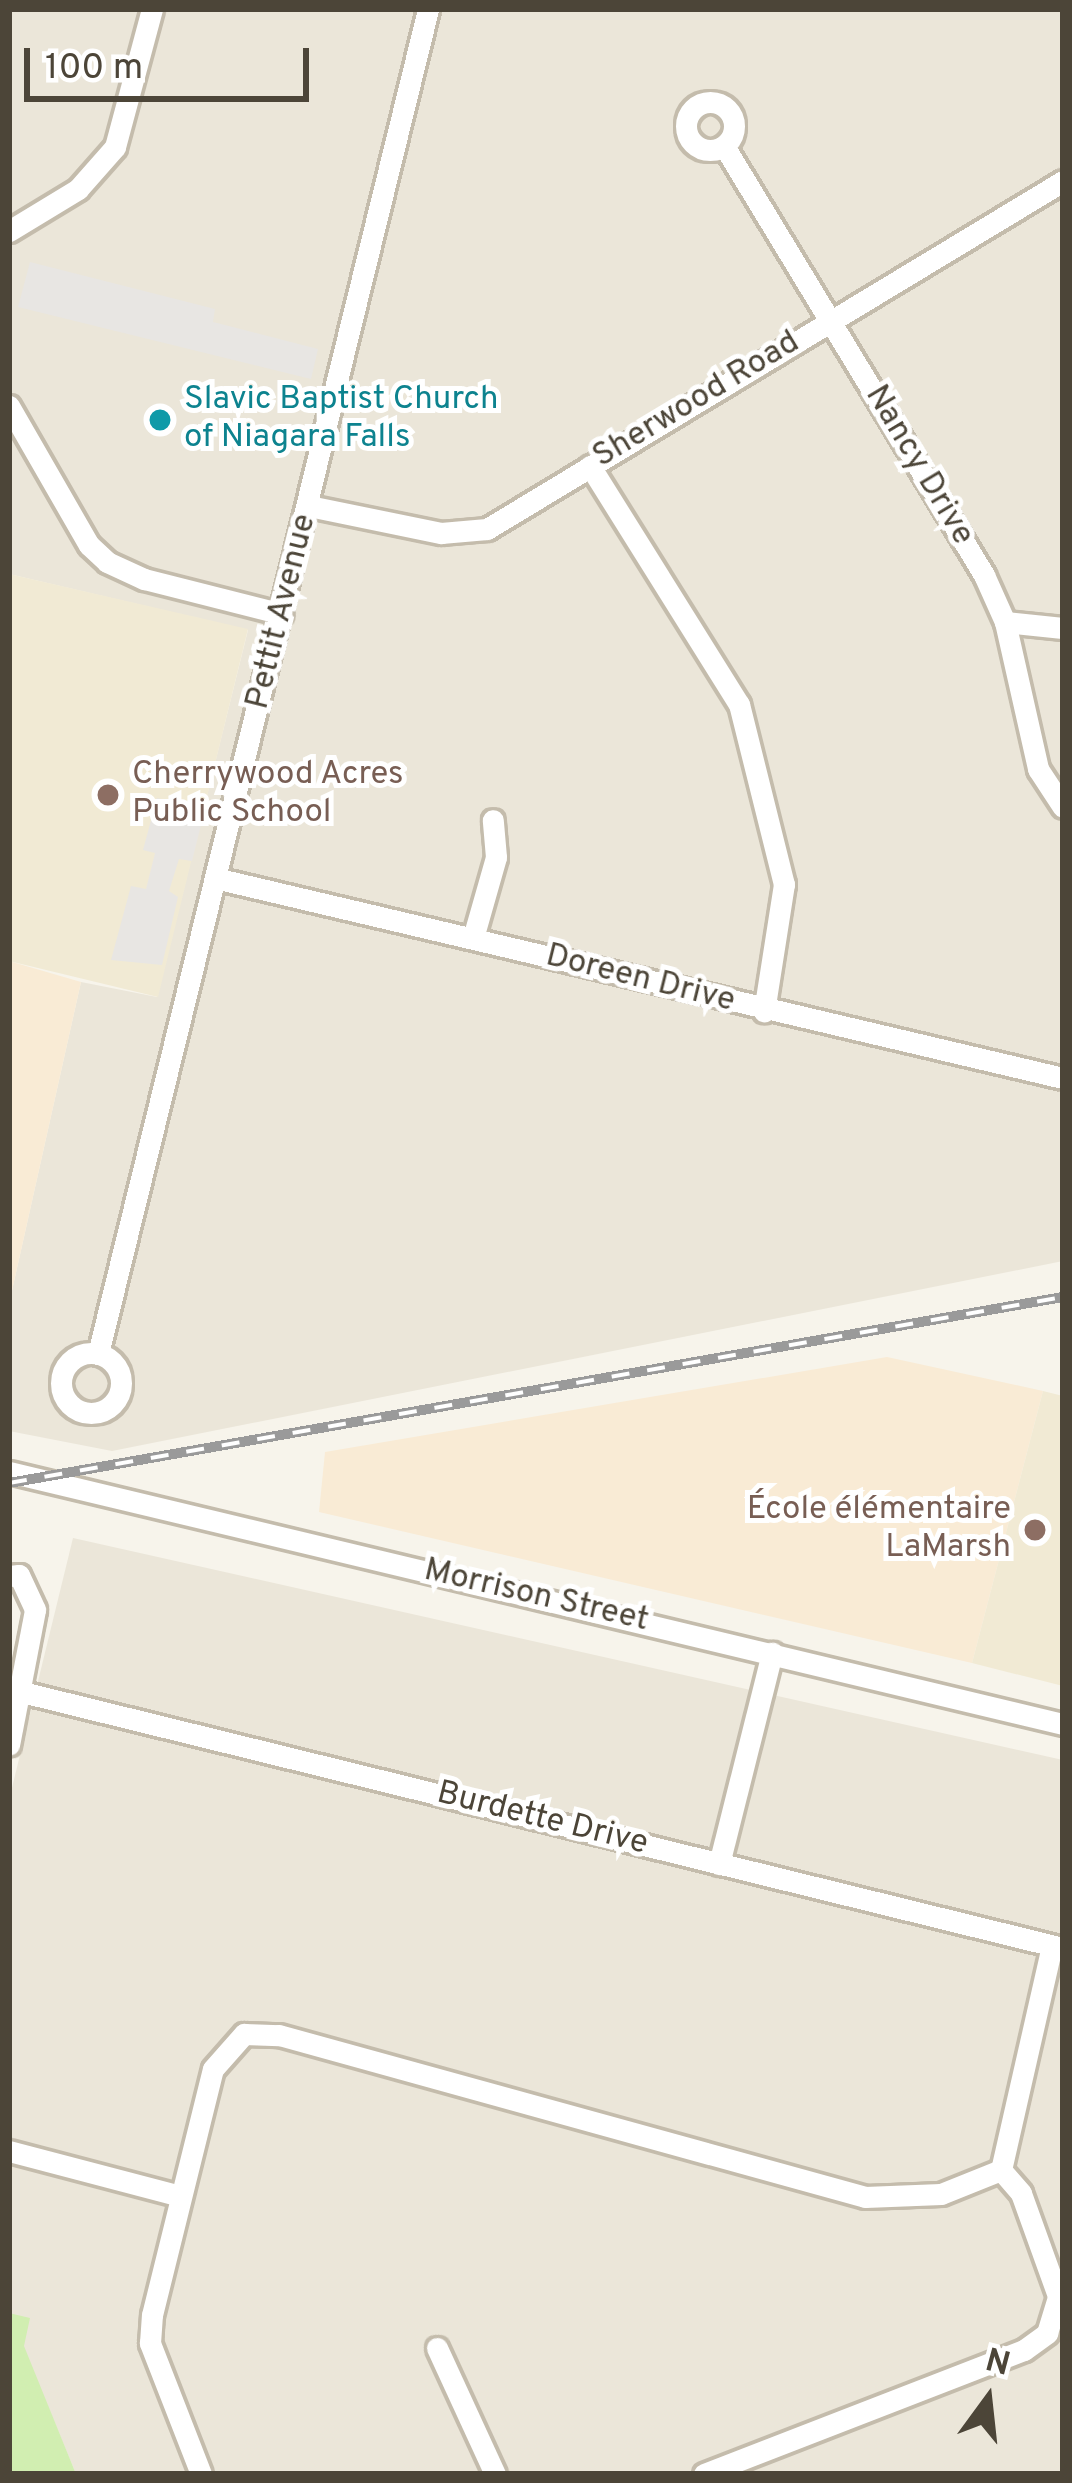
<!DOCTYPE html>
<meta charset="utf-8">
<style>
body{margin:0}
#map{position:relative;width:1072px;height:2483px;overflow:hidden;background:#f7f4eb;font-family:Overpass,sans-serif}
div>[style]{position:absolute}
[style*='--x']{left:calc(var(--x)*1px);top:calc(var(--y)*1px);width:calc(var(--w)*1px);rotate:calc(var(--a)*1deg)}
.residential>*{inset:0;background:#ebe6d9}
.commercial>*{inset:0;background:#f9ebd5}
.education>*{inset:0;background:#f1ead4}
.green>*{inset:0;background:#d1eeb1}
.parking>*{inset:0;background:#e8e6e3}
.roads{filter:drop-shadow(3px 0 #c4bcac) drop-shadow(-3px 0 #c4bcac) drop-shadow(0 3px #c4bcac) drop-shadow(0 -3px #c4bcac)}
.minor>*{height:21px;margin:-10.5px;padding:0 10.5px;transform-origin:10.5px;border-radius:10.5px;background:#fff}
.minor>.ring{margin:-10.5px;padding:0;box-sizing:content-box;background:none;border:21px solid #fff;border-radius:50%}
.rail>*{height:10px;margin-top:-5px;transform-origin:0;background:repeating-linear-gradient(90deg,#fff 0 18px,#9a9a9a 0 36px);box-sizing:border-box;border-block:3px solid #9a9a9a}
.dots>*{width:33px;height:33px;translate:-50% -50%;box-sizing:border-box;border:6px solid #fff;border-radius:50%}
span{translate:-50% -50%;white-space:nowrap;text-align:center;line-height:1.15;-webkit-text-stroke:10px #fff;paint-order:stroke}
.culture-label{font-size:33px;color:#0d838f}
.left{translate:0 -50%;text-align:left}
.street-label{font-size:33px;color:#4c4538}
.education-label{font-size:33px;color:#785e54}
.right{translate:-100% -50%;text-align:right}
.frame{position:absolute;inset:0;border:12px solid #4c4538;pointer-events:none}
.north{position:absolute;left:928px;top:2339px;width:120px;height:120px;-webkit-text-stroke:9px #fff;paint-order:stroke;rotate:15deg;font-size:33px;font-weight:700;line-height:48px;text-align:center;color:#4c4538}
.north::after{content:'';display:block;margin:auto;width:42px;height:54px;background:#4c4538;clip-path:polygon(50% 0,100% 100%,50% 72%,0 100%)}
.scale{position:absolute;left:24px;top:48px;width:285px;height:54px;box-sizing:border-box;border:6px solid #4c4538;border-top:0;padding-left:15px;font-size:36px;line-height:42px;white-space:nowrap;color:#4c4538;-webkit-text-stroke:9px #fff;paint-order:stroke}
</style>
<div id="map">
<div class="residential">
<div style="clip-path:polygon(9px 9px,1063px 9px,1063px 1261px,112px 1451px,9px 1431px,9px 1304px,81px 982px,157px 997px,248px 630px,9px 574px)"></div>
<div style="clip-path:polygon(73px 1538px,1063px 1760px,1063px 2474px,76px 2474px,9px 2313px,9px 1800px)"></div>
</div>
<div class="commercial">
<div style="clip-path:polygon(9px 961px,81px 982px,9px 1304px)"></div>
<div style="clip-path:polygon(887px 1357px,1043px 1391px,972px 1663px,319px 1512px,325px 1452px)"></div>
</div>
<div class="education">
<div style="clip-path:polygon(9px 574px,248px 629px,158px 997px,9px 961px)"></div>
<div style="clip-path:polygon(1043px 1391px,1063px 1396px,1063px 1686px,972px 1663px)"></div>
</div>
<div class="green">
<div style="clip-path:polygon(9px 2313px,30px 2318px,24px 2346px,76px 2474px,9px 2474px)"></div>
</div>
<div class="parking">
<div style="clip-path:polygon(30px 262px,215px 309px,213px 322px,318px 349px,311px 379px,18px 307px)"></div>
<div style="clip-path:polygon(157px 798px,205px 809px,192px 861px,179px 859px,169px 891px,178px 897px,162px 965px,111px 960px,131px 886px,146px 889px,155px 853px,143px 850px)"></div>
</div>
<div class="roads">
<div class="minor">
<div class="ring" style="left:686px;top:102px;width:27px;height:27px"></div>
<div style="--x:724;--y:146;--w:502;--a:58.78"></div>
<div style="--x:984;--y:575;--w:51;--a:65.9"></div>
<div style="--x:1005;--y:622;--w:151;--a:77.3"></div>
<div style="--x:1038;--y:769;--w:45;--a:56.7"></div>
<div style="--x:9;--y:231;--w:81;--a:-31.3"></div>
<div style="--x:78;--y:189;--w:56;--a:-48.6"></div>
<div style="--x:115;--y:147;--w:143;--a:-75"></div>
<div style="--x:9;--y:406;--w:160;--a:60.1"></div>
<div style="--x:89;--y:545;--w:25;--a:43"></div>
<div style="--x:107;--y:562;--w:41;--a:24.7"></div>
<div style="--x:144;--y:579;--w:142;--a:14.2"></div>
<div style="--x:590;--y:466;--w:281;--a:58"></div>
<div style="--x:739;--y:704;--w:186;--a:76"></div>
<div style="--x:784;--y:884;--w:129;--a:98.9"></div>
<div style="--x:309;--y:506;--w:135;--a:11.6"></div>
<div style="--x:441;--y:533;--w:46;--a:-5"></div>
<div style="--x:487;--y:529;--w:673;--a:-31.14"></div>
<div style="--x:1005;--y:622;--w:58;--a:5.9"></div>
<div style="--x:219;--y:879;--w:867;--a:13.27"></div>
<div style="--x:473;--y:938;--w:84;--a:-74.1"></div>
<div style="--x:496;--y:857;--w:37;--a:-95"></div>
<div class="ring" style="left:61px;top:1353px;width:39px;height:39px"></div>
<div style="--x:98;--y:1354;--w:1385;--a:-76.21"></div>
<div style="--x:9;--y:1472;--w:1084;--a:13.45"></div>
<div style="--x:9;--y:1576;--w:10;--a:-6"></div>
<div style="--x:19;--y:1575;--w:38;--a:65"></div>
<div style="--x:35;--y:1610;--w:137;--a:100.9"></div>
<div style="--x:22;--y:1692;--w:1072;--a:13.82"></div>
<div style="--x:719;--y:1864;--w:218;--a:-75.9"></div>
<div style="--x:9;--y:2151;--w:177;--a:14.7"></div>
<div style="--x:1001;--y:2170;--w:230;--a:-77.2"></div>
<div style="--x:437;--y:2348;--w:139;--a:65.3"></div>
<div style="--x:201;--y:2474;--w:141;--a:-111.3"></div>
<div style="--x:150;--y:2343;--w:28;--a:-86"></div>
<div style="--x:152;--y:2315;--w:253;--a:-76.1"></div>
<div style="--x:213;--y:2069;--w:47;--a:-48.5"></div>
<div style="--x:244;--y:2034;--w:35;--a:2"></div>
<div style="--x:279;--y:2035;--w:608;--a:15.45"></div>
<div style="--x:865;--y:2197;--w:76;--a:-2.3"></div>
<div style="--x:941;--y:2194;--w:65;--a:-21.8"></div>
<div style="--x:704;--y:2474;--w:343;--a:-21.2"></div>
<div style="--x:1024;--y:2350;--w:29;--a:-36"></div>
<div style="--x:1047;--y:2333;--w:39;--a:-73"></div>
<div style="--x:1058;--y:2296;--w:109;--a:-109.8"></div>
<div style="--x:1021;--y:2193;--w:30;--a:-131"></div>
</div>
</div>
<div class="rail">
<div style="--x:9;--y:1483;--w:1070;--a:-10.01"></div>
</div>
<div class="dots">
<div style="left:160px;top:420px;background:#0f9aa8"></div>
<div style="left:108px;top:795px;background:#8d6e63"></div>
<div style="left:1035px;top:1530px;background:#8d6e63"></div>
</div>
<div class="culture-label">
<span class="left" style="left:184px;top:420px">Slavic Baptist Church<br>of Niagara Falls</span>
</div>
<div class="street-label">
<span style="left:697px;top:401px;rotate:-31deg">Sherwood Road</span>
<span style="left:918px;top:466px;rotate:59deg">Nancy Drive</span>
<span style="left:283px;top:612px;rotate:-76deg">Pettit Avenue</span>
<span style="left:640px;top:980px;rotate:14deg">Doreen Drive</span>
<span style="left:536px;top:1597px;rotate:13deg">Morrison Street</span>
<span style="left:542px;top:1820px;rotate:14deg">Burdette Drive</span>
</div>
<div class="education-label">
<span class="left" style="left:132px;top:795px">Cherrywood Acres<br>Public School</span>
<span class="right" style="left:1011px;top:1530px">École élémentaire<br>LaMarsh</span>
</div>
<div class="frame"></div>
<div class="north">N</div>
<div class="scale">100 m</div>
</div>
